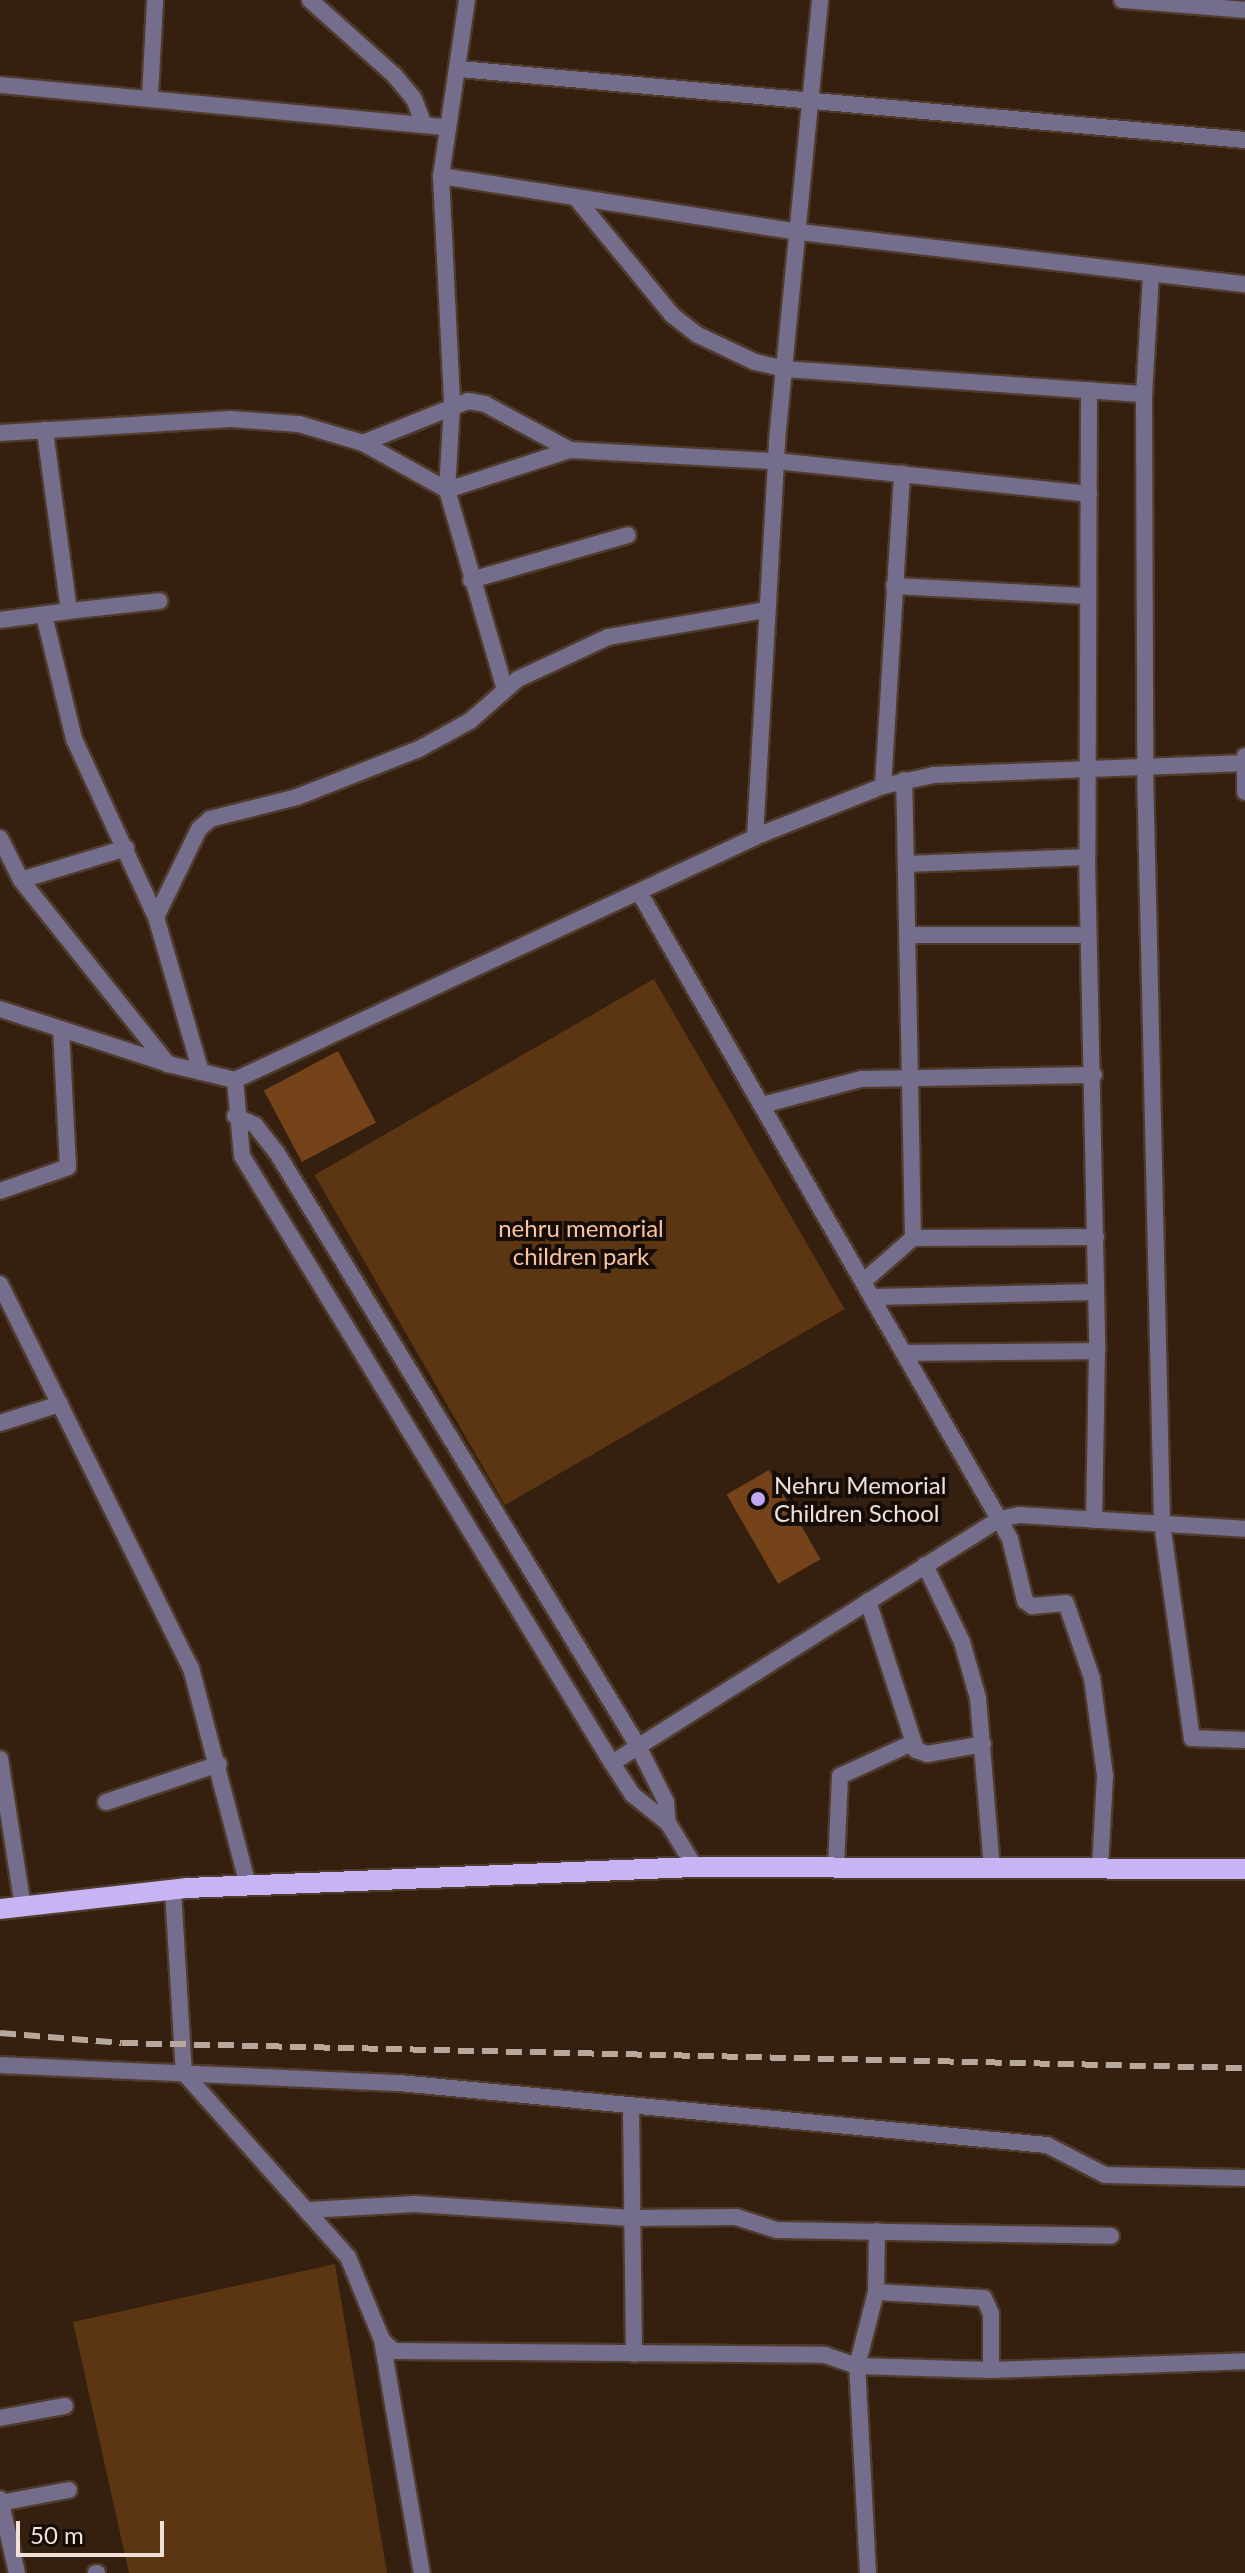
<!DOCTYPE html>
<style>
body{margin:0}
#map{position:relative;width:1245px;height:2573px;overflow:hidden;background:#352010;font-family:Lato,sans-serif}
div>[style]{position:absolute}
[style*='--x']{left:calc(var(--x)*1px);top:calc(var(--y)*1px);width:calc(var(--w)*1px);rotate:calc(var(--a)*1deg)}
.green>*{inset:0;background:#5c3513;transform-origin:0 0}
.building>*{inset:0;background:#754319;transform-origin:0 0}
.roads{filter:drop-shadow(2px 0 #4f3b2c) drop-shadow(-2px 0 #4f3b2c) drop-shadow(0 2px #4f3b2c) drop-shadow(0 -2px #4f3b2c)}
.street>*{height:16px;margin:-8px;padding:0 8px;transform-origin:8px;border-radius:8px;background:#756d8c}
.primary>*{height:20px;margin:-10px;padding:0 10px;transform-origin:10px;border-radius:10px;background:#c6b4f5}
.rail>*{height:6px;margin-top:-3px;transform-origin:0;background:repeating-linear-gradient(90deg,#b8a89c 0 16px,transparent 0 24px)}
.dots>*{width:22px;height:22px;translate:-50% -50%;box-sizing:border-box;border:4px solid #150c06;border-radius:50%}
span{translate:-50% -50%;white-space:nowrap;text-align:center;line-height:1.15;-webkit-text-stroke:8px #150c06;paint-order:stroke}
.park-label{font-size:24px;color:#fcc49c}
.poi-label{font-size:24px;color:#efe1d7}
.left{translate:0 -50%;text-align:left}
.scale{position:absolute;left:16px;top:2521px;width:148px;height:36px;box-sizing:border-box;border:4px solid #efe1d7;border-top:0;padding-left:10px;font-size:24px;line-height:28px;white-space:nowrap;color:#efe1d7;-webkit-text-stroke:6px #150c06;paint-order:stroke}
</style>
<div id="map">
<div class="green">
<div style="left:654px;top:979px;width:381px;height:392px;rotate:60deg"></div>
<div style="clip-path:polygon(335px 2264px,387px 2573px,129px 2573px,73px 2322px)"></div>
</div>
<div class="building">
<div style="left:338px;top:1051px;width:81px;height:84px;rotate:62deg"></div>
<div style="left:769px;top:1470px;width:103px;height:49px;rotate:60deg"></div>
</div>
<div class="roads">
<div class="street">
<div style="--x:310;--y:0;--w:113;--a:41.8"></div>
<div style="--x:394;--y:75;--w:31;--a:50"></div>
<div style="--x:414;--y:99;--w:28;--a:69"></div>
<div style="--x:467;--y:0;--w:178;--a:98.4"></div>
<div style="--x:441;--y:176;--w:362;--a:8.9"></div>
<div style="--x:799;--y:232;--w:449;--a:6.7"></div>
<div style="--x:1122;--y:0;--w:123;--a:4.6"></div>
<div style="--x:460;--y:69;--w:788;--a:5.17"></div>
<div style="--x:0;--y:85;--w:448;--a:5.4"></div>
<div style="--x:150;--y:97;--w:97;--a:-87"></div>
<div style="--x:441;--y:176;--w:228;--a:87.2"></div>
<div style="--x:452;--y:404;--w:86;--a:93.3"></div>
<div style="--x:447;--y:490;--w:207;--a:73.8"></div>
<div style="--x:576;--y:198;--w:151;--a:50.6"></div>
<div style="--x:672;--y:315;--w:33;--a:38"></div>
<div style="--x:698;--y:335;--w:63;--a:25.3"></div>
<div style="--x:755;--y:362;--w:31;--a:13"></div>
<div style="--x:785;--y:369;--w:360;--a:4"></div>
<div style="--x:1151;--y:274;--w:120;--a:93.3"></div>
<div style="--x:1144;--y:394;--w:373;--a:89.8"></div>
<div style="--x:1145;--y:767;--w:756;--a:88.71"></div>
<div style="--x:1162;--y:1523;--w:217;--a:82.1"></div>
<div style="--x:1192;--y:1738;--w:53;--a:2.2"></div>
<div style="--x:1089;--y:390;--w:467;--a:90.2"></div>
<div style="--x:1087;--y:857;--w:494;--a:88.8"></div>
<div style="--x:1097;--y:1351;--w:169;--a:91"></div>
<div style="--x:0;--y:433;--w:231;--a:-3.5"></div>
<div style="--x:231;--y:419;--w:68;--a:4.2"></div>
<div style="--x:299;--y:424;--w:67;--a:16.5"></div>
<div style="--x:363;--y:443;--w:96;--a:29.2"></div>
<div style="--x:447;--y:490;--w:129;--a:-18"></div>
<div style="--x:363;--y:443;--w:113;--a:-21.8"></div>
<div style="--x:468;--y:401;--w:17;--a:10"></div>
<div style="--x:485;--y:404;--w:97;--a:28.4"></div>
<div style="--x:570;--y:450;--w:206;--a:3.1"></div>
<div style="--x:776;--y:461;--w:315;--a:6"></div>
<div style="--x:471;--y:580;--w:163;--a:-16"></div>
<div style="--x:894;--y:586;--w:194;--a:3"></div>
<div style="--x:69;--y:611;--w:91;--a:-6.3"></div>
<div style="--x:44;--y:615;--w:128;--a:76.4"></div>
<div style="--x:74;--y:739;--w:196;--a:65.3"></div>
<div style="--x:0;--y:620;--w:70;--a:-7.4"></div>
<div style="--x:69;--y:611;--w:183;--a:-97.6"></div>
<div style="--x:1245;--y:756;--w:36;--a:90"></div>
<div style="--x:883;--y:786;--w:313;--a:-86.5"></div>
<div style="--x:755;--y:837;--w:398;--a:-86.8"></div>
<div style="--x:777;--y:440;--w:442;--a:-84.4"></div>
<div style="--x:0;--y:838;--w:47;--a:63.4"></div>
<div style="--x:21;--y:880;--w:236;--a:51.4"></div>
<div style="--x:908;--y:864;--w:179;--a:-2.2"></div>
<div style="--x:21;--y:880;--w:110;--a:-16.9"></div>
<div style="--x:639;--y:892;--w:723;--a:60.14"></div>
<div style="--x:999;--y:1519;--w:20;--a:-11"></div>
<div style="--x:1019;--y:1515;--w:226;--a:3.5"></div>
<div style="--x:909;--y:935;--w:179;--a:0"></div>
<div style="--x:0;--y:1009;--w:177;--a:18.1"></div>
<div style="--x:168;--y:1064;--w:69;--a:13.4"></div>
<div style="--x:235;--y:1080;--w:582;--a:-25.02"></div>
<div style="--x:762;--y:834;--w:130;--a:-21.6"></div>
<div style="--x:883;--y:786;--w:52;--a:-12.2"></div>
<div style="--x:934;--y:775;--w:311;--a:-2.2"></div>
<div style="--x:201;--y:1072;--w:161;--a:-106.2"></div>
<div style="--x:156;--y:917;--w:98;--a:-64"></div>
<div style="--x:199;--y:829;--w:15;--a:-42"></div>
<div style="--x:210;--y:819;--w:90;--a:-14.2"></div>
<div style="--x:297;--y:797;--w:131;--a:-21.5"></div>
<div style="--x:419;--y:749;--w:58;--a:-28.8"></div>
<div style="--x:470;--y:721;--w:64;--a:-41.2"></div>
<div style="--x:518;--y:679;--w:99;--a:-25"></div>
<div style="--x:608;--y:637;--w:160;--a:-9.7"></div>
<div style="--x:235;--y:1080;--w:76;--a:84.7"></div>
<div style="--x:242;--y:1156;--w:711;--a:58.64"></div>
<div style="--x:612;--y:1763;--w:38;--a:57"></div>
<div style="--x:633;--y:1795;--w:45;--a:38.7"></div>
<div style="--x:668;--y:1823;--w:52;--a:58.5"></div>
<div style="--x:762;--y:1105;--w:102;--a:-14.7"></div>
<div style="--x:861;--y:1079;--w:233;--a:-1"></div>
<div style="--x:235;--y:1116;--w:22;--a:24"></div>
<div style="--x:255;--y:1125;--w:36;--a:52"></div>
<div style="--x:277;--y:1153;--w:694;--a:58.67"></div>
<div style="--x:638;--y:1746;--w:63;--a:63.4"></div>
<div style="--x:666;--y:1802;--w:21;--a:85"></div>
<div style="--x:0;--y:1191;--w:72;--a:-19.4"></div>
<div style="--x:68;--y:1167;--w:138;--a:-92.9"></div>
<div style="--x:913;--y:1238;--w:183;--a:-0.3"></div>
<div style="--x:865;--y:1280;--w:64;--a:-41.2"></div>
<div style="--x:913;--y:1238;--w:458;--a:-91.1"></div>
<div style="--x:0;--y:1284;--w:429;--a:63.6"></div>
<div style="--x:191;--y:1668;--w:225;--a:75.3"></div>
<div style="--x:875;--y:1297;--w:221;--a:-1.3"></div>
<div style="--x:906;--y:1353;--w:191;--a:-0.6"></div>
<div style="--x:0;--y:1423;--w:63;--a:-17.6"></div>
<div style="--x:925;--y:1565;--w:85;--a:64.3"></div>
<div style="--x:962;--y:1642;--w:58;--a:74.1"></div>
<div style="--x:978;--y:1698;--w:171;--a:85.3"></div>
<div style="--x:868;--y:1601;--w:157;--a:72.1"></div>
<div style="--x:916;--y:1750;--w:12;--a:20"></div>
<div style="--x:927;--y:1754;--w:57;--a:-10.1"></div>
<div style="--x:0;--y:1759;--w:150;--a:81.2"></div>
<div style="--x:612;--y:1763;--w:457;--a:-32.2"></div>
<div style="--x:999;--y:1519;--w:23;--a:61"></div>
<div style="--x:1010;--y:1539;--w:64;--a:76.4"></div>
<div style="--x:1025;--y:1601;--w:9;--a:36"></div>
<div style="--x:1032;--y:1606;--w:34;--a:-5"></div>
<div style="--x:1066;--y:1603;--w:79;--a:70.9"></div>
<div style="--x:1092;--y:1678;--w:99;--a:82.4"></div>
<div style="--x:1105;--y:1776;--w:92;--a:93.1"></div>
<div style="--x:106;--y:1802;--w:119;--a:-18.6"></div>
<div style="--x:836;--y:1867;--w:91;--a:-87.5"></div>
<div style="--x:840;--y:1776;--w:81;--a:-24.7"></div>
<div style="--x:173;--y:1890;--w:183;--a:86.6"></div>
<div style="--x:184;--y:2073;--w:246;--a:48.3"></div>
<div style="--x:348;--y:2257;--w:90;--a:67.7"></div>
<div style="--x:382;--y:2340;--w:16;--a:43"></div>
<div style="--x:394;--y:2351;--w:431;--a:0.5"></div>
<div style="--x:825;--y:2355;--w:34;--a:19"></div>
<div style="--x:857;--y:2366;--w:134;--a:1.7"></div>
<div style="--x:991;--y:2370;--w:254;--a:-2"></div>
<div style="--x:0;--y:2065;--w:399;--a:2.6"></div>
<div style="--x:399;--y:2083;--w:651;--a:5.47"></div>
<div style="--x:1047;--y:2145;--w:65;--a:27.3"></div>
<div style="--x:1105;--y:2175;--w:140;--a:1.2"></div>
<div style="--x:631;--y:2107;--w:247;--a:89.3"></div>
<div style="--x:308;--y:2210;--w:107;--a:-3.2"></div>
<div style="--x:415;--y:2204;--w:217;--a:3.7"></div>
<div style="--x:632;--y:2218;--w:104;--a:-0.6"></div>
<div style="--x:736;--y:2217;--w:43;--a:17.6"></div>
<div style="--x:777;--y:2230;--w:334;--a:1"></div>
<div style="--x:876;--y:2292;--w:108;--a:3.2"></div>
<div style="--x:984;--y:2298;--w:17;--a:66"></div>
<div style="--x:991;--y:2314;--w:56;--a:90"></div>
<div style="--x:382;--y:2340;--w:236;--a:80.3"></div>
<div style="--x:0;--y:2418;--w:66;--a:-10.5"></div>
<div style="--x:0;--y:2499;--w:76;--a:77.1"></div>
<div style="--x:0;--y:2503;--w:70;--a:-10.7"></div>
<div style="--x:96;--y:2573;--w:1;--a:0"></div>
<div style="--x:868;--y:2573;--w:207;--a:-93"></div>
<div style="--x:857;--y:2366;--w:76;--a:-75.6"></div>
<div style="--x:876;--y:2292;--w:61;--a:-89.1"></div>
</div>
<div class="primary">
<div style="--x:0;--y:1909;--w:188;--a:-6.4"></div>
<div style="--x:187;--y:1888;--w:508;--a:-2.37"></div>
<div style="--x:695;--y:1867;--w:550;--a:0.21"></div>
</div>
</div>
<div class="rail">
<div style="--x:0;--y:2033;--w:122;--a:4.7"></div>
<div style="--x:122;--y:2043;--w:1123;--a:1.28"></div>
</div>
<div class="dots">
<div style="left:758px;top:1499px;background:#bfa9f4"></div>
</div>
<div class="park-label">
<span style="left:581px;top:1242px">nehru memorial<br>children park</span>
</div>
<div class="poi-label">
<span class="left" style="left:774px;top:1499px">Nehru Memorial<br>Children School</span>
</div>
<div class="scale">50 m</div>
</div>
